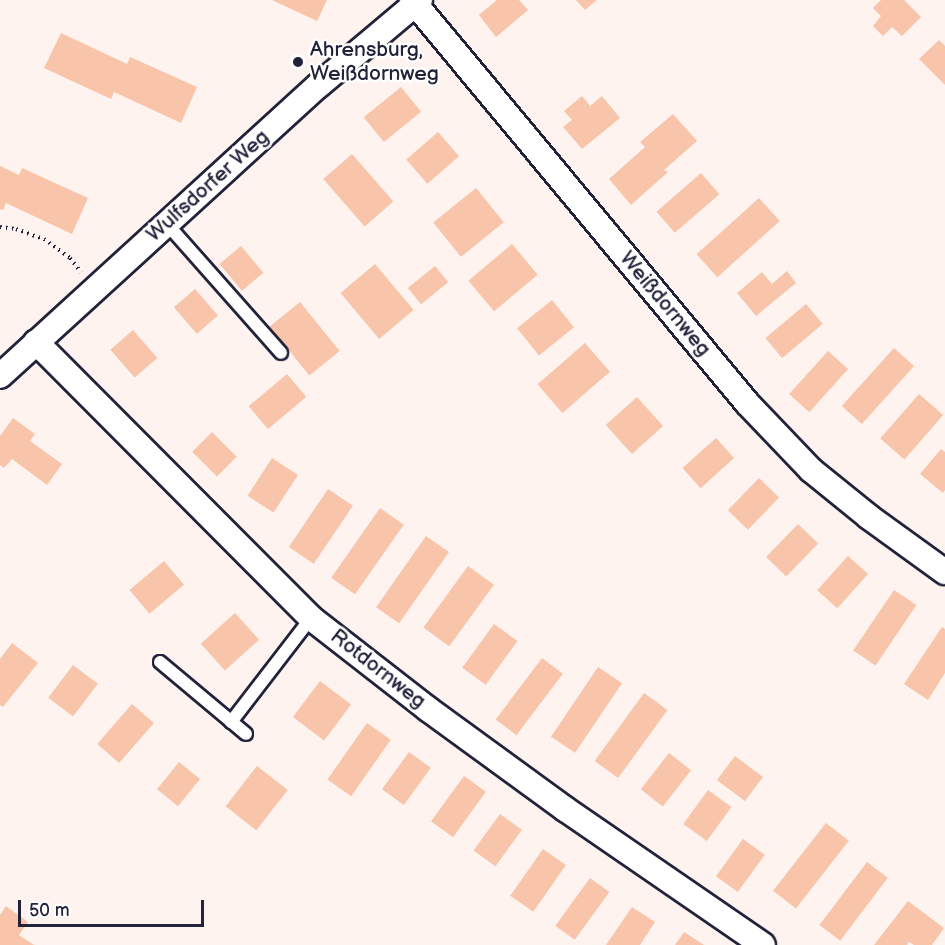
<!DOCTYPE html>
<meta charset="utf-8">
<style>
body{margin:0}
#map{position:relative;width:945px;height:945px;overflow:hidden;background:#fef3ee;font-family:"Balsamiq Sans",sans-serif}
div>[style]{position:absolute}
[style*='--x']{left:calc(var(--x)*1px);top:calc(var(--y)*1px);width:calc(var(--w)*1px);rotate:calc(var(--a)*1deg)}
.building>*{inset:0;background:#f8c4aa;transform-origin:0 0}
.path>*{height:4px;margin-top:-2px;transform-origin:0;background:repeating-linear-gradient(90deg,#22223b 0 1.5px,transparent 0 6px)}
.roads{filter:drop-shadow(2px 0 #22223b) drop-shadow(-2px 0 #22223b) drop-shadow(0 2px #22223b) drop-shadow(0 -2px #22223b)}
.service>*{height:12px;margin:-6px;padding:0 6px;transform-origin:6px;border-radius:6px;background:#fff}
.minor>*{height:24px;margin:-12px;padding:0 12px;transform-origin:12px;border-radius:12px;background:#fff}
.dots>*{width:16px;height:16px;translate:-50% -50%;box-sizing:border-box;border:3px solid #fff;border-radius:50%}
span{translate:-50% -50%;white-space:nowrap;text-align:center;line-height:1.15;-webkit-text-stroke:5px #fff;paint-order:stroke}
.poi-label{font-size:21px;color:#22223b}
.left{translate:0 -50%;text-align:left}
.street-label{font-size:21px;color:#22223b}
.scale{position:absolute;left:18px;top:900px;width:186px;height:27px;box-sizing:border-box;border:3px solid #22223b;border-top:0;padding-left:8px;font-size:18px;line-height:21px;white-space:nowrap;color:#22223b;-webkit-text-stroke:4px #fff;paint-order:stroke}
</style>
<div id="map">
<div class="building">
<div style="clip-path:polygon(272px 0,327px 0,317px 21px)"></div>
<div style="clip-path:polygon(497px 0,519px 0,528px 10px,496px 37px,479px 15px)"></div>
<div style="clip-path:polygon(576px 0,597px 0,585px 10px)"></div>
<div style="clip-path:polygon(881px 0,904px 0,921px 17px,902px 36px,892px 27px,883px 36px,873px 26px,881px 16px,873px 8px)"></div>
<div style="clip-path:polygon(61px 33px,127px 64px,130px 57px,197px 87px,181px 123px,114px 92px,111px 99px,44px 68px)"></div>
<div style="clip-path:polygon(939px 40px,945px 46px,945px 85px,919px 59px)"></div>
<div style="left:401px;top:87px;width:32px;height:48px;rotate:51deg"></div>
<div style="clip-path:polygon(582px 96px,590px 106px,602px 96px,620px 118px,582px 149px,563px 127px,572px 120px,564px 111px)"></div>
<div style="clip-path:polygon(673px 114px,697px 141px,664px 170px,668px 172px,631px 205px,609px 179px,645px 147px,640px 142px)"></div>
<div style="left:438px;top:132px;width:32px;height:42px;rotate:49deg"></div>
<div style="left:352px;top:154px;width:63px;height:38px;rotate:49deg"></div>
<div style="clip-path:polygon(0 166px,19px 175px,22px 168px,88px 198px,72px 234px,6px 203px,3px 210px,0 209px)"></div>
<div style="left:701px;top:173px;width:28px;height:59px;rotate:49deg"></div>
<div style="left:476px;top:188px;width:44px;height:55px;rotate:51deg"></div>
<div style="left:759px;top:198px;width:31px;height:84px;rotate:48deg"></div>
<div style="left:512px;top:244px;width:40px;height:57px;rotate:50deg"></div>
<div style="left:241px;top:246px;width:35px;height:28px;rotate:50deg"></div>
<div style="left:375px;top:264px;width:60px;height:45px;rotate:50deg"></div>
<div style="left:435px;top:266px;width:21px;height:35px;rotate:51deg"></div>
<div style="clip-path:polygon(787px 271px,796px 283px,756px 316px,737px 293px,762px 272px,772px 284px)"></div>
<div style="left:195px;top:289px;width:35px;height:28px;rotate:49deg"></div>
<div style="left:552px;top:300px;width:35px;height:45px;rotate:51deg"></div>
<div style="left:300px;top:302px;width:63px;height:39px;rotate:51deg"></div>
<div style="left:806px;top:304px;width:26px;height:53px;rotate:50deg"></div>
<div style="left:133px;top:330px;width:37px;height:30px;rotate:49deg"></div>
<div style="left:585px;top:343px;width:38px;height:63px;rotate:49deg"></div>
<div style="left:894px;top:348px;width:27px;height:78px;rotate:42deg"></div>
<div style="left:828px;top:351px;width:27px;height:58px;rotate:42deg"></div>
<div style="left:287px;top:374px;width:30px;height:50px;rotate:50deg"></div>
<div style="left:919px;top:394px;width:32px;height:59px;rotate:41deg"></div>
<div style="left:637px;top:397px;width:39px;height:42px;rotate:48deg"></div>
<div style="clip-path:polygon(13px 418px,35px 434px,30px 441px,62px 464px,47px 485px,12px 459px,4px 468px,0 465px,0 436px)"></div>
<div style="left:212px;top:432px;width:35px;height:28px;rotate:45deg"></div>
<div style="left:716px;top:438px;width:27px;height:45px;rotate:48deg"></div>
<div style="clip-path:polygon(941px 449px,945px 452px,945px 490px,943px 493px,920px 474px)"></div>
<div style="left:272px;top:458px;width:31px;height:45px;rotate:33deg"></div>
<div style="left:759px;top:478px;width:28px;height:45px;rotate:44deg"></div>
<div style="left:328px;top:489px;width:30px;height:70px;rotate:34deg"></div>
<div style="left:380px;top:508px;width:29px;height:85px;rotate:35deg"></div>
<div style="left:798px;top:524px;width:28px;height:46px;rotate:44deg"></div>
<div style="left:426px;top:536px;width:28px;height:87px;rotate:35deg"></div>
<div style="left:848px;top:556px;width:27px;height:46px;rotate:42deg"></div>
<div style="left:164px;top:561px;width:31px;height:45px;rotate:50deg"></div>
<div style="left:468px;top:566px;width:32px;height:76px;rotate:36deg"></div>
<div style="left:894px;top:590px;width:27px;height:73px;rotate:34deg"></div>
<div style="left:235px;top:613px;width:36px;height:46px;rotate:48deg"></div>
<div style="left:494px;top:624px;width:29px;height:54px;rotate:36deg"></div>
<div style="clip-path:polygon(942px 627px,945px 629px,945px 673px,928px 700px,904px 684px)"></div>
<div style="clip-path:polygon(12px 643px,38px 663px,3px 707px,0 705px,0 659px)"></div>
<div style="left:542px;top:658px;width:26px;height:77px;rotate:37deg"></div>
<div style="left:73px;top:665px;width:31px;height:41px;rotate:37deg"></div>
<div style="left:598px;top:667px;width:29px;height:84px;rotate:34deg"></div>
<div style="left:320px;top:681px;width:39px;height:45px;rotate:37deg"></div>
<div style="left:644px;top:693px;width:29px;height:84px;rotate:36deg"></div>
<div style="left:132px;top:704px;width:29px;height:53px;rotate:41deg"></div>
<div style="left:367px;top:723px;width:29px;height:69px;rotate:35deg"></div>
<div style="left:409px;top:752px;width:27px;height:46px;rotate:36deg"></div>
<div style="left:669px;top:753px;width:28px;height:46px;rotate:38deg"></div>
<div style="left:735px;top:756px;width:35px;height:30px;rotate:37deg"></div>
<div style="left:179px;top:762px;width:27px;height:35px;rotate:39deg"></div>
<div style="left:257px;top:766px;width:39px;height:51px;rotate:38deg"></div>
<div style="left:464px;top:776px;width:27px;height:56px;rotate:36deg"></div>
<div style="left:708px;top:790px;width:29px;height:42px;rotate:36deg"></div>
<div style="left:500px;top:814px;width:27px;height:45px;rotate:36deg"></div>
<div style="left:826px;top:823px;width:29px;height:86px;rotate:38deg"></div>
<div style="left:743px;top:839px;width:27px;height:46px;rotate:36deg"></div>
<div style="left:543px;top:849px;width:28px;height:57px;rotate:35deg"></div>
<div style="left:867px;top:862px;width:26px;height:79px;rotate:37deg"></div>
<div style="left:590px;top:878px;width:24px;height:59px;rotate:36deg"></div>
<div style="clip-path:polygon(908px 901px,944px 928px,932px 945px,914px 945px,909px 942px,907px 945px,874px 945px)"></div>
<div style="clip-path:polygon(6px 906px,28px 922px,19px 935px,34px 945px,0 945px,0 915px)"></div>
<div style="clip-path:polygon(632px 907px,655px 922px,640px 945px,606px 945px)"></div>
<div style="clip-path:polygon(684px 932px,704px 945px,675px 945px)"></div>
</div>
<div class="path">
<div style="--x:0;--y:227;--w:16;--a:7"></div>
<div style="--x:16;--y:229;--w:30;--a:20"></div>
<div style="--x:44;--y:239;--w:32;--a:36"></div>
<div style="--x:70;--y:258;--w:18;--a:52"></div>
</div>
<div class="roads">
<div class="service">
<div style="--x:167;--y:224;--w:172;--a:48.5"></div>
<div style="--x:160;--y:662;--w:112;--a:39.9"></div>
<div style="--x:231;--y:722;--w:131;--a:-52.4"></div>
</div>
<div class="minor">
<div style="--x:412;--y:0;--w:524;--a:50.26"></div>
<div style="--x:747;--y:403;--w:93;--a:46.3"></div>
<div style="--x:811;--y:470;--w:75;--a:39"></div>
<div style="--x:869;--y:517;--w:94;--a:35.9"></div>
<div style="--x:36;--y:342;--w:390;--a:45.1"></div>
<div style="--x:311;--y:618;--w:148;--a:37.9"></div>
<div style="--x:428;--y:709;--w:170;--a:36.1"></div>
<div style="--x:565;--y:809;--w:240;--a:34.5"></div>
<div style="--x:0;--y:376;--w:432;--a:-42.4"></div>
<div style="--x:319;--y:85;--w:132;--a:-40.1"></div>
</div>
</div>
<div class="dots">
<div style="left:298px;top:62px;background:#22223b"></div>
</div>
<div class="poi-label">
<span class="left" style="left:310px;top:62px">Ahrensburg,<br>Weißdornweg</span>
</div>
<div class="street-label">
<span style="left:208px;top:186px;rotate:-42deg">Wulfsdorfer Weg</span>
<span style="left:665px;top:304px;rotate:50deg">Weißdornweg</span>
<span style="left:378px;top:669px;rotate:38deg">Rotdornweg</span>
</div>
<div class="scale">50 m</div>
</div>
